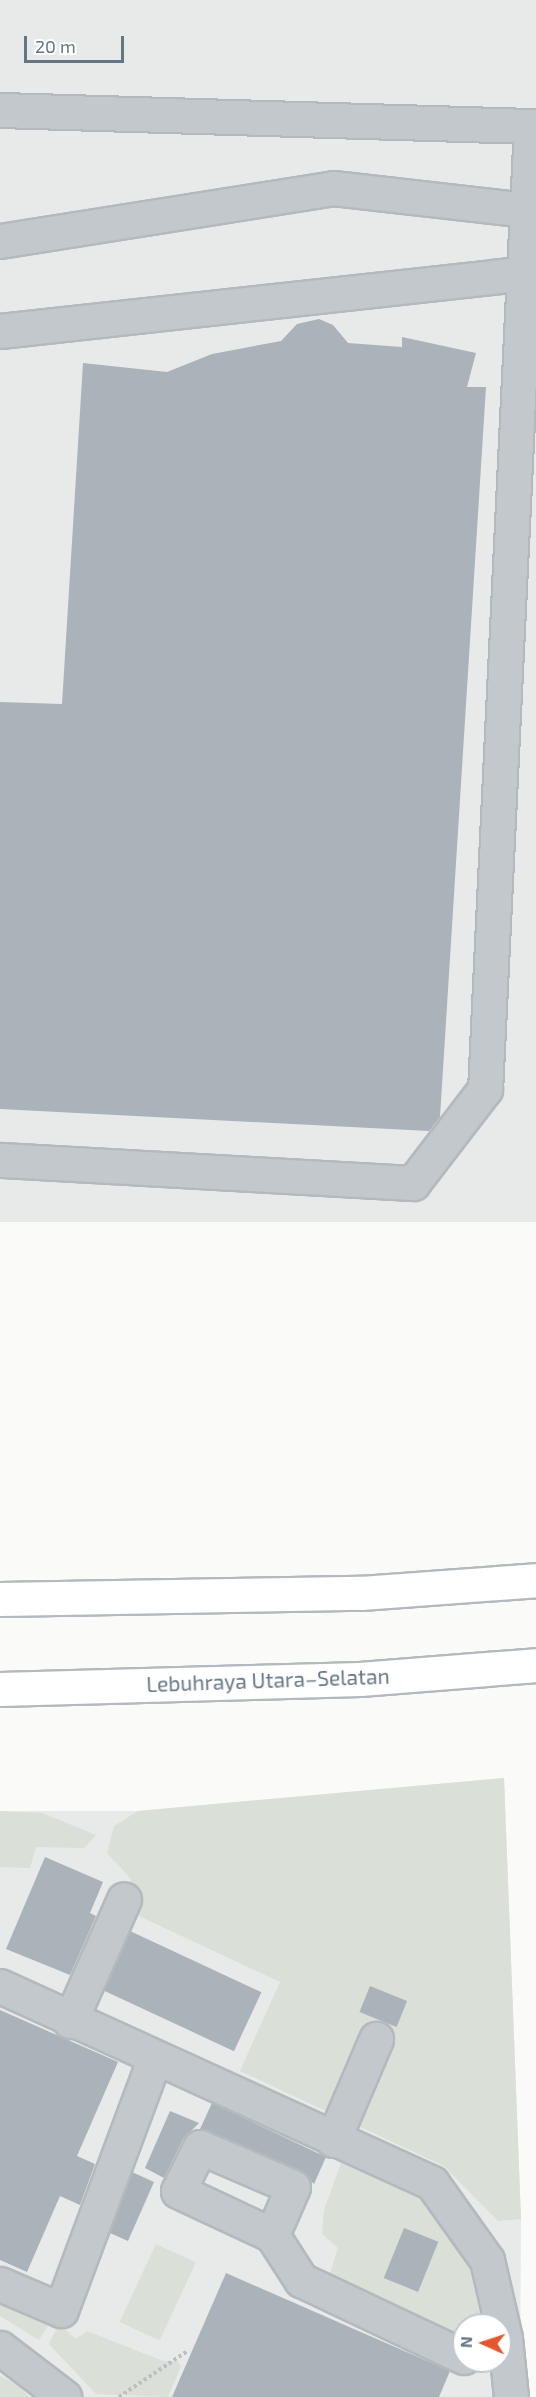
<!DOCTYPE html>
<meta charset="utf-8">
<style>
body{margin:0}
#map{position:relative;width:536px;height:2397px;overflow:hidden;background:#fafaf8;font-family:"Exo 2",sans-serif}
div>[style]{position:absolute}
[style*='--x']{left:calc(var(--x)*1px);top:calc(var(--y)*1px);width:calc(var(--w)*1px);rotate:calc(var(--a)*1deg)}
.built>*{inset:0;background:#e8e9e9;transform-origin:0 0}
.green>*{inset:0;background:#dadfd7;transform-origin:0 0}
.building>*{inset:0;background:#aab3b9;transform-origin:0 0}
.path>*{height:4px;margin-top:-2px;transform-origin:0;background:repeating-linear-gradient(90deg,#bbbfc2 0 3px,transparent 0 6px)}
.roads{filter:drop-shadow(2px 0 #b4b9bd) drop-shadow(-2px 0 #b4b9bd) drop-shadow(0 2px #b4b9bd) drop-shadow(0 -2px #b4b9bd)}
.minor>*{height:33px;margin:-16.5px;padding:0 16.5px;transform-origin:16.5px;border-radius:16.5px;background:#c3c8cc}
.highway>*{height:33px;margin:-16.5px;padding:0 16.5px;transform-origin:16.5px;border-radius:16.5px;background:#fff}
span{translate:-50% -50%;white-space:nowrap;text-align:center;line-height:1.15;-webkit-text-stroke:6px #fff;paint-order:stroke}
.street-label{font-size:21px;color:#657683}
.north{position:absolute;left:452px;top:2313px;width:60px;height:60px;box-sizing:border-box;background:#fff;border:2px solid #c1c8cd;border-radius:50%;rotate:273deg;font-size:16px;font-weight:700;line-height:24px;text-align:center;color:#657683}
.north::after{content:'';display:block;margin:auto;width:21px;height:27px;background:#e4572e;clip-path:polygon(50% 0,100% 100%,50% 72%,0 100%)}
.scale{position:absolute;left:24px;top:36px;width:100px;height:27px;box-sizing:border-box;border:3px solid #657683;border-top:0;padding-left:8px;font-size:18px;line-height:21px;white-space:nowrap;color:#657683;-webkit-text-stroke:4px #fff;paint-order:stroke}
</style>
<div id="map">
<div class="built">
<div style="left:0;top:0;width:536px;height:1222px"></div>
<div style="clip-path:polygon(evenodd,504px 1778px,521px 2219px,520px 2397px,0 2397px,0 1811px,138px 1811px,504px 1778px,464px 2325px,500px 2325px,500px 2361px,464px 2361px,464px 2325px)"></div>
</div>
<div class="green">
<div style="clip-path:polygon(504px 1778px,521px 2219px,498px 2221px,444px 2166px,240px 2071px,280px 1982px,128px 1911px,131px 1879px,107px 1853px,114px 1826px,138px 1811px)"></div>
<div style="clip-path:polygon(0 1811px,42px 1813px,96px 1835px,84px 1848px,36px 1847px,30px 1868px,0 1867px)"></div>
<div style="clip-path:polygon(341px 2163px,430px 2202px,451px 2220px,479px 2283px,480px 2318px,475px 2325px,464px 2325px,464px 2335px,456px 2340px,327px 2283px,338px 2248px,322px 2234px,324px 2210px)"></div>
<div style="left:156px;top:2244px;width:44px;height:86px;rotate:25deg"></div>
<div style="clip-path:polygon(0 2298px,49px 2324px,39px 2340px,0 2316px)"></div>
<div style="clip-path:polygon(59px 2324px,76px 2339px,87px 2331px,163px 2361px,177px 2361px,181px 2366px,168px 2397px,96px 2394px,49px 2344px)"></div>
<div style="clip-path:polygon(0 2376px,17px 2385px,29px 2397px,0 2397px)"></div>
</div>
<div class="building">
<div style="clip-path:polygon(319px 319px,333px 325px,348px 343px,402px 347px,402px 337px,476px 353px,467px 387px,486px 387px,440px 1117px,429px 1131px,0 1109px,0 702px,62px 704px,83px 363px,167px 372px,212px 354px,281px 341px,297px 324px)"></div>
<div style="clip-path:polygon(45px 1857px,103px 1882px,90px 1913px,96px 1916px,70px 1975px,6px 1949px)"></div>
<div style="left:130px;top:1931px;width:145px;height:65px;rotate:25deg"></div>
<div style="left:370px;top:1986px;width:40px;height:28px;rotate:22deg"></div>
<div style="clip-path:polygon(0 2010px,118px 2062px,77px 2156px,95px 2164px,80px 2205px,60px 2196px,27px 2272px,0 2260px)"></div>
<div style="clip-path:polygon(212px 2103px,326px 2157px,314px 2184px,300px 2170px,200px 2129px)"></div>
<div style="clip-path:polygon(170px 2111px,199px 2123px,183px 2139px,164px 2178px,145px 2168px)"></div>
<div style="clip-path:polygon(132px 2172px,154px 2182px,128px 2241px,110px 2233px)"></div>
<div style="left:404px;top:2228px;width:37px;height:54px;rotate:22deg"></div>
<div style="clip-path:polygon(226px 2273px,450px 2371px,439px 2397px,172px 2397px)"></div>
</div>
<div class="path">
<div style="--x:119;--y:2397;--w:84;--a:-33.9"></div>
</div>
<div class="roads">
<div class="minor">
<div style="--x:0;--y:110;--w:531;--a:1.73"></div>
<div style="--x:531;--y:126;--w:964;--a:92.73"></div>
<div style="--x:485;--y:1089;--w:118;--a:127.5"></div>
<div style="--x:413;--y:1183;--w:414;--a:-176.8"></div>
<div style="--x:0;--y:241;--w:337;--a:-9"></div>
<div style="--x:333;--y:188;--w:195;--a:6.5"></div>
<div style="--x:0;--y:331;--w:523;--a:-6.26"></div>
<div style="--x:0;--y:1986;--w:475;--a:24.5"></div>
<div style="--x:432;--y:2183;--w:95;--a:54.5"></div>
<div style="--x:487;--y:2260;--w:80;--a:77"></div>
<div style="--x:505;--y:2338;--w:59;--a:84.2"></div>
<div style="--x:70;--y:2021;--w:133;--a:-66.1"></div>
<div style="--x:333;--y:2140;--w:110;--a:-66.9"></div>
<div style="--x:272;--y:2235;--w:52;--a:-66.4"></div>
<div style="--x:293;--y:2187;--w:101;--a:-156.7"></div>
<div style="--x:200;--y:2147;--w:49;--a:116.6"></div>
<div style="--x:178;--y:2191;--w:104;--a:25.1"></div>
<div style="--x:272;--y:2235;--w:54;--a:57.2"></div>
<div style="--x:301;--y:2280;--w:180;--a:25.3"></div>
<div style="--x:0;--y:2284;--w:66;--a:23.1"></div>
<div style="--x:61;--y:2310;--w:267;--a:-69.6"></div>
<div style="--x:0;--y:2348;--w:81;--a:37.4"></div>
</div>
<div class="highway">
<div style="--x:0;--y:1599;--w:361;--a:-1"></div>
<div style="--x:361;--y:1593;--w:175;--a:-4.2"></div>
<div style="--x:0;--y:1689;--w:360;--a:-1.6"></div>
<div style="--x:360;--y:1679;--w:177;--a:-4.5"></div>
</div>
</div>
<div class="street-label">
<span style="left:268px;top:1680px;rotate:-2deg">Lebuhraya Utara–Selatan</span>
</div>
<div class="north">N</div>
<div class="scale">20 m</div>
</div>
